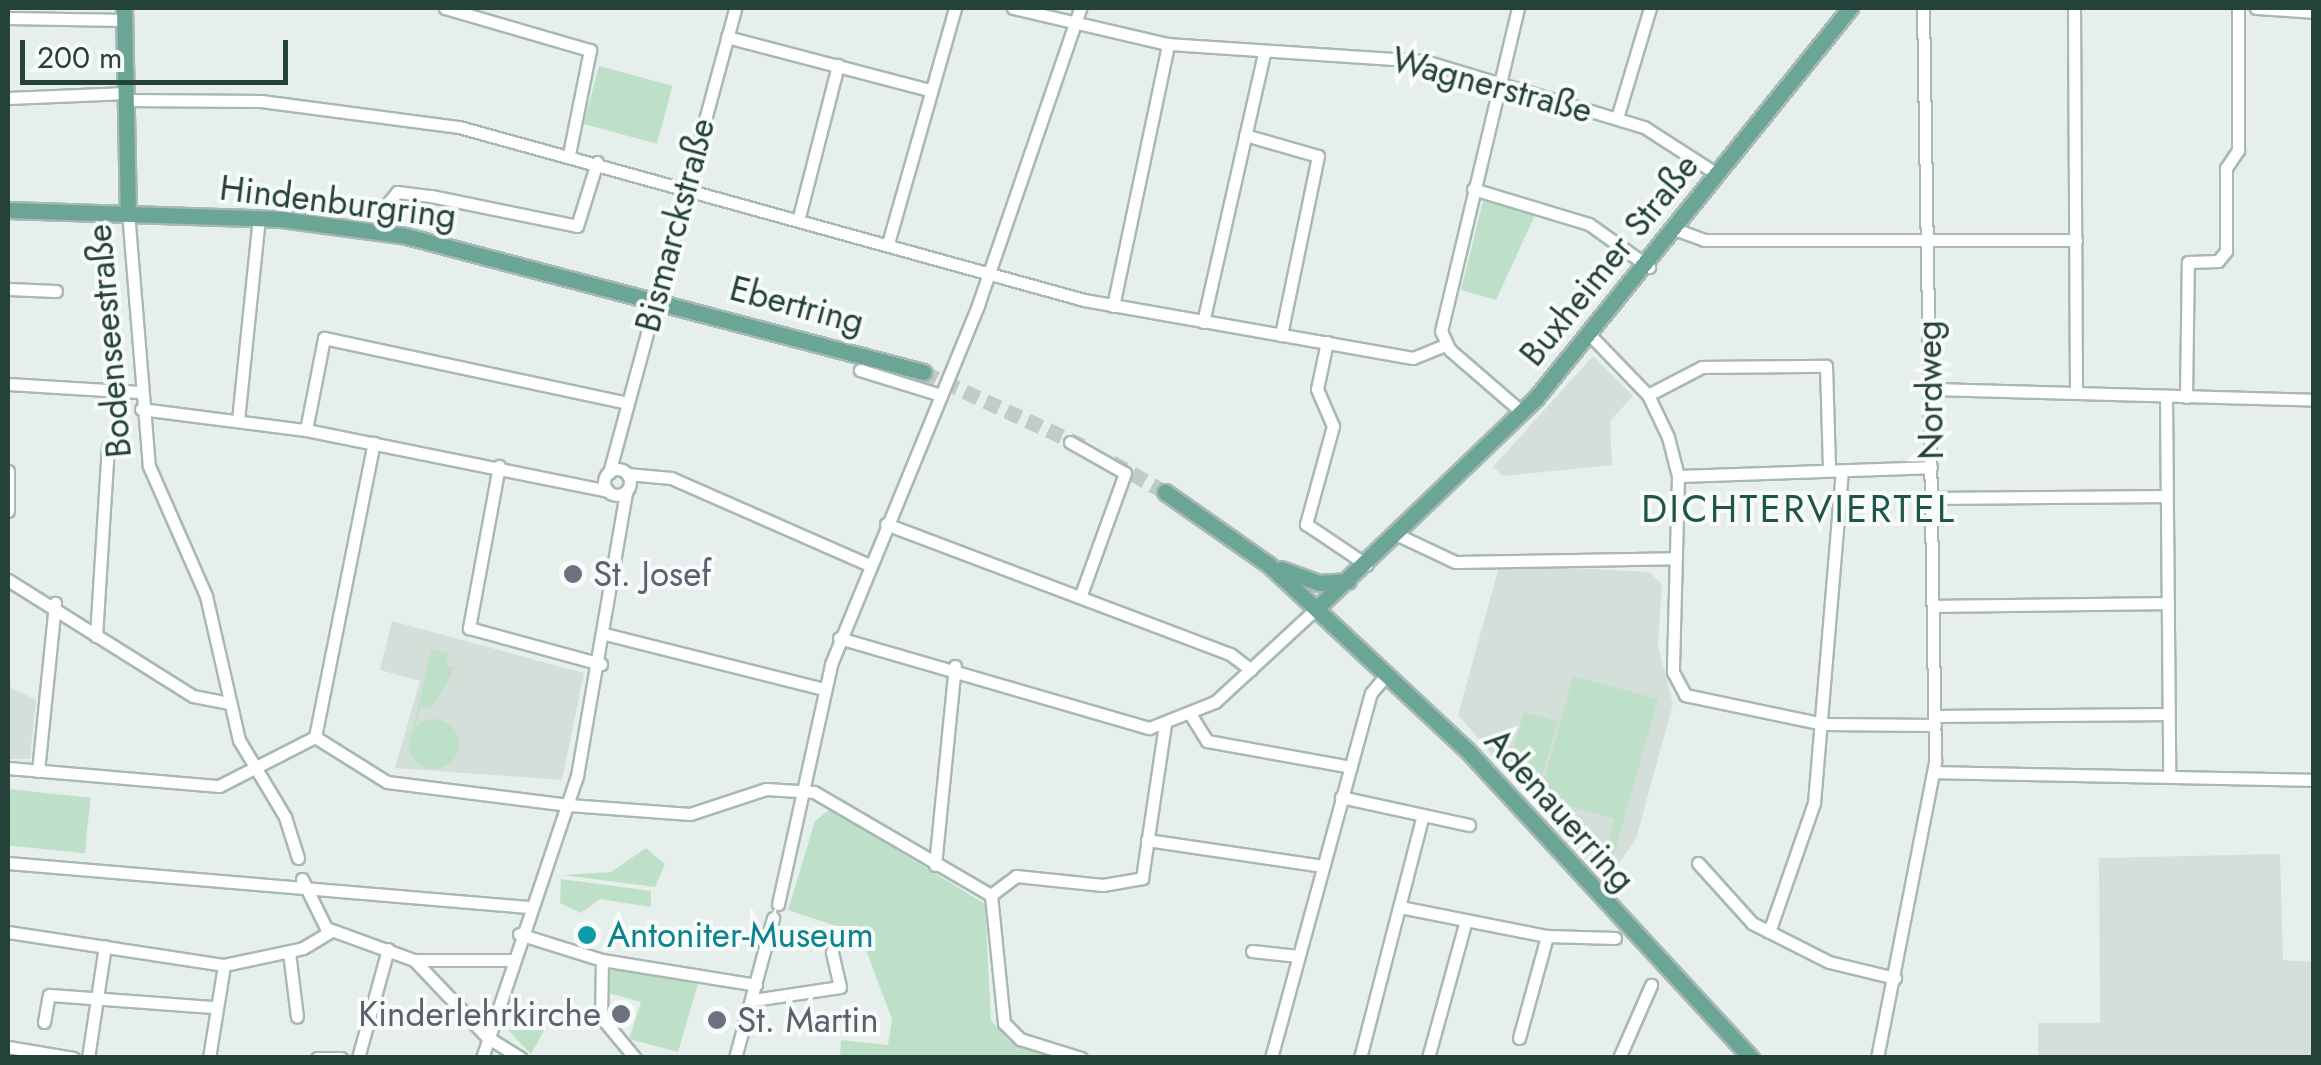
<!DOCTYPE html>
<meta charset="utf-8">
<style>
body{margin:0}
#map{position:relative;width:2321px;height:1065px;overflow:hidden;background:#e6efeb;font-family:Jost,sans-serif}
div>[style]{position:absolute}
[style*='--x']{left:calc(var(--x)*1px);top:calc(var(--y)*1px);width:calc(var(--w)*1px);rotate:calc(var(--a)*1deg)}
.built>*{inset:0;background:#d4dfda}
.green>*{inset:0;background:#bfe0c8;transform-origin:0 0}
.round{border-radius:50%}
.major-tunnel>*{height:15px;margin-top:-7.5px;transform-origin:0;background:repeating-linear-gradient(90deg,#bfccc8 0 15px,transparent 0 23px)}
.roads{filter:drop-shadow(2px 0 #a8b8b2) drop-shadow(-2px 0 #a8b8b2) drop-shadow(0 2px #a8b8b2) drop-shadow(0 -2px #a8b8b2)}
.minor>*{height:11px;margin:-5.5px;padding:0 5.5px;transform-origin:5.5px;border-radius:5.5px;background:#fff}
.minor>.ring{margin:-5.5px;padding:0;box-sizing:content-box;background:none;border:11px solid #fff;border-radius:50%}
.major>*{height:15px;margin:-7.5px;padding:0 7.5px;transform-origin:7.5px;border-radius:7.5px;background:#6aa596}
.dots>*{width:28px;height:28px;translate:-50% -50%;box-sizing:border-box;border:5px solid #f7fbf9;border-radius:50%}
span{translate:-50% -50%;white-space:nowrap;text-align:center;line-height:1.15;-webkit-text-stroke:8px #f7fbf9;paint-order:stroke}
.street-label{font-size:35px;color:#24423a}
.worship-label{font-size:35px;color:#5b616d}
.left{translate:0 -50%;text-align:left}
.right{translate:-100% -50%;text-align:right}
.culture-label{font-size:35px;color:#0d838f}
.neighbourhood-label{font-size:38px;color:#1f5548;letter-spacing:2.5px}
.frame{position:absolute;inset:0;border:10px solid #24423a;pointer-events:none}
.scale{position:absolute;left:20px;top:40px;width:268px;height:45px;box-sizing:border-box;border:5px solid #24423a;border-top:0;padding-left:12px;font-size:30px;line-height:35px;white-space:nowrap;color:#24423a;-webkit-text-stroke:8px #f7fbf9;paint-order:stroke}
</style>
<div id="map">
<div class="built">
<div style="clip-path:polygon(1593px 356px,1633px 396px,1610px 421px,1612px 465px,1503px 476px,1493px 467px)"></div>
<div style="clip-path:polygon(1537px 566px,1649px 572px,1662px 584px,1658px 646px,1673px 704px,1636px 839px,1611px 875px,1580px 856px,1458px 715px,1499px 567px)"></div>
<div style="clip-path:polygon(392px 621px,584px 673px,562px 780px,395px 768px,420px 681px,380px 670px)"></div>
<div style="clip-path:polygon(8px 686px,36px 700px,30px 759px,8px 759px)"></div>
<div style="clip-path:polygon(2280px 854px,2283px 960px,2313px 962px,2313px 1057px,2038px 1057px,2038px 1023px,2100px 1023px,2099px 858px)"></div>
</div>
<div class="green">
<div style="left:599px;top:66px;width:76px;height:60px;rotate:15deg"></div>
<div style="clip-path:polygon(1483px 201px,1535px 215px,1496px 300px,1461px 290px)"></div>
<div style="clip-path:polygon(431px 648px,449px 653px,446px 666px,455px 668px,432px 708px,421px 706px,405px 765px)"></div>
<div style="clip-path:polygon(1573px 676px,1658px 699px,1612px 861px,1604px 859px,1614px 819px,1539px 797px)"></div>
<div style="left:1524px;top:712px;width:35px;height:58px;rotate:16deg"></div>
<div class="round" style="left:409px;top:719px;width:50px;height:50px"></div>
<div style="left:8px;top:789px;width:83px;height:56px;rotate:6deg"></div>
<div style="clip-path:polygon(830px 809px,985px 904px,991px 1020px,1008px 1040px,1060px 1057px,840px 1057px,841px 1040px,888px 1045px,892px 1019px,860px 934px,788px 910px,815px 821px)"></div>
<div style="clip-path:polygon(646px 848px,665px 864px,655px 887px,563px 875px,611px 872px)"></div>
<div style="clip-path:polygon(561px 879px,651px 891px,651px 907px,600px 899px,581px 913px,560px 903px)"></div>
<div style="clip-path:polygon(608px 966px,698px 984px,678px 1052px,629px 1039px,641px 1002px,608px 993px)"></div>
<div style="clip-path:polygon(516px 1005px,546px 1027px,531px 1054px,509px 1031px)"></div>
</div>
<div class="major-tunnel">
<div style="--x:923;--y:372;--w:176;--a:24.8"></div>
<div style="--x:1112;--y:462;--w:61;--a:29.5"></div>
</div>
<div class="roads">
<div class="minor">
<div style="--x:445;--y:8;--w:151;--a:16.2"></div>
<div style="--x:590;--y:50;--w:106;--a:101.4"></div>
<div style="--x:1013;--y:8;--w:159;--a:13.1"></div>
<div style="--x:1168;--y:44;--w:258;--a:3.8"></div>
<div style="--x:1425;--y:61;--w:229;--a:16.8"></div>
<div style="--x:1644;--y:127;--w:87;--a:32.8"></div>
<div style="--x:1518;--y:8;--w:332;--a:103.4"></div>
<div style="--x:1441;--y:331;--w:21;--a:65"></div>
<div style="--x:1450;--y:350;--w:96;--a:40.8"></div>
<div style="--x:2074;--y:8;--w:384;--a:89.7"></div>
<div style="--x:2256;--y:8;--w:58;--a:3.9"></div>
<div style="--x:8;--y:18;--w:117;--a:1"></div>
<div style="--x:727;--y:37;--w:209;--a:14.7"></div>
<div style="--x:8;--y:98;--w:119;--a:-2.4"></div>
<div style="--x:127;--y:100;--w:134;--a:0.4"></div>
<div style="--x:261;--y:101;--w:200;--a:7.5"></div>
<div style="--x:459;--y:127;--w:649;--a:15.47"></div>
<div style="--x:1084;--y:300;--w:334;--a:10"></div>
<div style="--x:1413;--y:358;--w:35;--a:-22"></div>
<div style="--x:1617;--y:118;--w:115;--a:-73.3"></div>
<div style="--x:1245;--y:135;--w:76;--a:16"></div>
<div style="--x:1318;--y:156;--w:183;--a:101.7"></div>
<div style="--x:1473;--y:189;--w:121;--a:16.8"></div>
<div style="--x:1589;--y:224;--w:74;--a:35.6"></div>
<div style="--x:389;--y:202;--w:13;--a:-51"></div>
<div style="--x:397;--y:192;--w:34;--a:7"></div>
<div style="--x:431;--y:196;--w:149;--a:11.6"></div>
<div style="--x:577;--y:226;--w:67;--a:-72.6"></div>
<div style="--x:128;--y:212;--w:255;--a:85.3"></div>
<div style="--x:149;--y:466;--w:142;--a:66.3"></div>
<div style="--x:206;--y:596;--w:148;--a:77.1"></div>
<div style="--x:239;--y:740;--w:90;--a:59.1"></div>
<div style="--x:285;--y:817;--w:43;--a:72.4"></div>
<div style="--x:799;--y:217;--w:157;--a:-75.6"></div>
<div style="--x:1677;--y:230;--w:29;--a:20"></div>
<div style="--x:1704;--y:240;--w:372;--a:0"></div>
<div style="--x:889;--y:240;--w:241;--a:-74.1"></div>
<div style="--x:8;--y:289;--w:48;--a:2.4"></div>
<div style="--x:1113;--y:306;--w:268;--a:-78.1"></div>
<div style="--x:1203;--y:322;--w:275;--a:-77.2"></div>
<div style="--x:1591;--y:336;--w:82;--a:46"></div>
<div style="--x:1648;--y:395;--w:47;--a:64.5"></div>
<div style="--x:1668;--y:437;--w:40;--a:75.6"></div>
<div style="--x:1678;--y:476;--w:196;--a:91.5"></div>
<div style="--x:1673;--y:672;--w:26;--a:62"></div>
<div style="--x:1685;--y:695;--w:142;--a:11.8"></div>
<div style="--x:1824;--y:724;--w:111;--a:0.5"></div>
<div style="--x:1327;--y:342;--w:48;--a:102"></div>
<div style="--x:1317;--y:389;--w:40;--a:66.6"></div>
<div style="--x:1333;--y:426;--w:102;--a:105.4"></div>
<div style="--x:1306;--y:524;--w:73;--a:33.9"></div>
<div style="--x:860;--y:370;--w:85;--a:17.2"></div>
<div style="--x:8;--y:384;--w:131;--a:3.5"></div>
<div style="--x:1930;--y:389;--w:384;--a:1.6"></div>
<div style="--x:1648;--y:395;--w:61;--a:-27.4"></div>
<div style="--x:1702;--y:367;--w:124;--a:-0.5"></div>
<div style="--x:1826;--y:366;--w:103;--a:88.3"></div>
<div style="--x:2166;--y:397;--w:377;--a:89.5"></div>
<div style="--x:2186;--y:397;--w:135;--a:-89.2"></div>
<div style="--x:2188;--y:262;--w:30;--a:-2"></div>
<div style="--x:2218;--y:261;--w:13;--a:-51"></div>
<div style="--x:2226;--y:251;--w:83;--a:-90"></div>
<div style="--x:2226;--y:168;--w:22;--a:-56"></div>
<div style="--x:2238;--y:150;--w:142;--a:-90"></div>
<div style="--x:141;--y:409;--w:166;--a:7.3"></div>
<div style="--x:306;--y:430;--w:308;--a:11.4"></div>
<div style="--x:238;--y:420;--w:203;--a:-84.1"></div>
<div style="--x:306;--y:430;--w:94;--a:-78.9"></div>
<div style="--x:324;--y:338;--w:310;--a:12.1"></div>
<div style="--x:1070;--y:442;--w:63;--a:29.4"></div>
<div style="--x:1125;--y:473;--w:132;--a:109.9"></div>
<div style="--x:499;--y:466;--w:165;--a:100.5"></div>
<div style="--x:469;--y:628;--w:137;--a:15.3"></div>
<div class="ring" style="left:604px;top:469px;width:15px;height:15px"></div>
<div style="--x:8;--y:471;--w:40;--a:90"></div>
<div style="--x:609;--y:473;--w:482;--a:-74.8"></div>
<div style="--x:627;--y:474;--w:44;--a:5.2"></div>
<div style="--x:671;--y:478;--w:216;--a:23.7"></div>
<div style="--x:1678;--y:476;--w:253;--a:-2"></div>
<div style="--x:1932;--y:498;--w:233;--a:-0.5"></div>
<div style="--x:886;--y:524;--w:368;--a:20.7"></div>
<div style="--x:1230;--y:654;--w:26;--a:37"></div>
<div style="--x:1400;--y:536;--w:61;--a:25.3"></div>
<div style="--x:1455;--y:562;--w:221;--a:-1"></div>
<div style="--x:8;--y:580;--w:218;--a:32.1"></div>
<div style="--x:193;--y:696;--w:36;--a:11"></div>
<div style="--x:1933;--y:606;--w:234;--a:-0.7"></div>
<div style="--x:605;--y:634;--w:226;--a:14.1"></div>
<div style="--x:96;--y:636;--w:189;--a:-86.4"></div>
<div style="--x:839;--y:638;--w:323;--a:16.2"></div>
<div style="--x:1149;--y:728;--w:71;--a:-21.5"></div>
<div style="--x:1215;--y:702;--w:140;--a:-42.7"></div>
<div style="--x:1935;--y:716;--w:233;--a:-0.5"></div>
<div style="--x:1192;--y:717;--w:28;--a:58"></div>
<div style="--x:1207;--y:741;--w:146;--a:10.2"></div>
<div style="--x:315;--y:737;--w:300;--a:-78.7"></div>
<div style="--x:8;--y:768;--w:212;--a:4.9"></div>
<div style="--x:219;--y:786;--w:108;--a:-27"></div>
<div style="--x:315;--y:737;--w:85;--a:32"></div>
<div style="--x:387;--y:782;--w:183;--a:7.2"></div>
<div style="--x:569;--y:805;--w:121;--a:4.3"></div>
<div style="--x:690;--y:814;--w:80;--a:-18.2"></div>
<div style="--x:766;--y:789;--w:48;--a:3.6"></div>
<div style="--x:814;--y:792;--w:205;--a:30.2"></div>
<div style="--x:991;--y:895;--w:129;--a:84.2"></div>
<div style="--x:1004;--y:1023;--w:23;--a:45"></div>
<div style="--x:1020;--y:1039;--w:64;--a:17.3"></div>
<div style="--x:38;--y:771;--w:169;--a:-84.2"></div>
<div style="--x:1934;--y:772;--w:380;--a:1.2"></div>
<div style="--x:1341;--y:797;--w:131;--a:12.3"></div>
<div style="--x:1147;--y:840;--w:178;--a:8.4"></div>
<div style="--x:8;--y:863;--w:522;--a:4.84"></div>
<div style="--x:1698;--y:863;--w:81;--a:48"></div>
<div style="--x:1752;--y:923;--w:86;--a:26.9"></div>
<div style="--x:1829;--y:962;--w:68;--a:13.6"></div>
<div style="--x:935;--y:865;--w:200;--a:-84.3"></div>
<div style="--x:302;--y:879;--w:55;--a:63.9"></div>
<div style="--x:326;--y:928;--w:94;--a:20"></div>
<div style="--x:414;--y:960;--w:106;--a:46.5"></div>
<div style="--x:487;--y:1037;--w:40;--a:32"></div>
<div style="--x:991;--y:895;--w:31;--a:-37"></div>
<div style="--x:1016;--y:876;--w:87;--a:5.9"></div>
<div style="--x:1103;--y:885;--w:40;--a:-10"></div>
<div style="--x:1142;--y:878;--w:155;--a:-81.5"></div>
<div style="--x:778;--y:904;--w:246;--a:-77.5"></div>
<div style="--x:831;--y:664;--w:388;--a:-67.7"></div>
<div style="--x:978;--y:305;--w:314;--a:-71"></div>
<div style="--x:1400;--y:907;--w:150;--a:11.2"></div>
<div style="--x:1547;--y:936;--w:68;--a:1.7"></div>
<div style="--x:8;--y:932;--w:219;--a:8.7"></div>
<div style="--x:224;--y:965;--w:81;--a:-12.1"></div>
<div style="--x:303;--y:948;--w:33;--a:-31"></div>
<div style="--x:1769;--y:932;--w:137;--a:-70.8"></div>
<div style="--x:1814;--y:803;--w:333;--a:-85.2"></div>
<div style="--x:519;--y:934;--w:87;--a:17.4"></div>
<div style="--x:602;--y:960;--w:156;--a:9.2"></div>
<div style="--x:1252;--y:951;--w:46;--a:6.2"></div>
<div style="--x:289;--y:952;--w:65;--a:83"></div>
<div style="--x:414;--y:960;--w:98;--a:0"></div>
<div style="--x:602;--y:960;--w:57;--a:91"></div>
<div style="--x:601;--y:1017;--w:53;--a:50.3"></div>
<div style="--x:753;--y:1000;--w:88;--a:-8.5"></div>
<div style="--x:840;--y:987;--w:36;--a:-103"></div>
<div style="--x:44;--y:1022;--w:27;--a:-80"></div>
<div style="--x:49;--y:995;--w:165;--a:4.2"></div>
<div style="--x:1519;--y:1038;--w:106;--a:-74.6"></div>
<div style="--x:8;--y:1047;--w:66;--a:9.6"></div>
<div style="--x:88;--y:1058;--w:113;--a:-81.4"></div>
<div style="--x:209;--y:1058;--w:94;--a:-80.8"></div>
<div style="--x:317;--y:1058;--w:24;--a:0"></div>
<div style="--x:358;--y:1058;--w:113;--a:-74.6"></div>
<div style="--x:482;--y:1058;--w:298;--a:-71.4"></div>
<div style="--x:577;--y:776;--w:288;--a:-80.2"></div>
<div style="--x:735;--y:1058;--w:145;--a:-74.8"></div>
<div style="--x:1271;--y:1058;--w:378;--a:-74.7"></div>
<div style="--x:1371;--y:693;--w:25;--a:-50"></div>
<div style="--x:1360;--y:1058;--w:247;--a:-75.5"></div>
<div style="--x:1428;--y:1058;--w:143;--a:-74.6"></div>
<div style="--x:1619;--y:1058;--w:80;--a:-66.3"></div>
<div style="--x:1877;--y:1058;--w:303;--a:-78.9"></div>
<div style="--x:1935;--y:761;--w:753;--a:-90.91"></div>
</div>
<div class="major">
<div style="--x:124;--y:8;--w:204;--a:88.9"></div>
<div style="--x:8;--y:210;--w:273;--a:1.9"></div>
<div style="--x:281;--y:219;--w:126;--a:7.7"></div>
<div style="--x:406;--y:236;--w:535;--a:14.74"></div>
<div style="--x:1165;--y:492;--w:126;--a:35"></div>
<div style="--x:1268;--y:564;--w:272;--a:43.1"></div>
<div style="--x:1467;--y:750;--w:419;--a:47.3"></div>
<div style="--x:1281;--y:569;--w:40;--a:20.2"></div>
<div style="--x:1319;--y:583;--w:29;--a:-4"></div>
<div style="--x:1318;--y:607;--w:302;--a:-43.8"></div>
<div style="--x:1536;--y:398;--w:501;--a:-51.16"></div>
</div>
</div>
<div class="dots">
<div style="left:573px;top:574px;background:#6b7280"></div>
<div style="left:587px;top:935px;background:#0f9aa8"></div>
<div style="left:621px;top:1014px;background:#6b7280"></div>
<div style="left:717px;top:1020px;background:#6b7280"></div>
</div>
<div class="street-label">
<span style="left:1492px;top:85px;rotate:15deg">Wagnerstraße</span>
<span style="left:338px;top:202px;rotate:7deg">Hindenburgring</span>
<span style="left:675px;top:225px;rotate:-75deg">Bismarckstraße</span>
<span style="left:1609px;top:260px;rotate:-51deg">Buxheimer Straße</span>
<span style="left:797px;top:305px;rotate:15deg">Ebertring</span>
<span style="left:109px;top:341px;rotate:-95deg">Bodenseestraße</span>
<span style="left:1930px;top:390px;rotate:-91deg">Nordweg</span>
<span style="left:1560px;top:810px;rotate:48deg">Adenauerring</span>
</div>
<div class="worship-label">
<span class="left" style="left:593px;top:574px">St. Josef</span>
<span class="right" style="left:601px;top:1014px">Kinderlehrkirche</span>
<span class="left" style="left:737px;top:1020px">St. Martin</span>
</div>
<div class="culture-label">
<span class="left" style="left:607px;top:935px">Antoniter-Museum</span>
</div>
<div class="neighbourhood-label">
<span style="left:1799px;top:509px">DICHTERVIERTEL</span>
</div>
<div class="frame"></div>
<div class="scale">200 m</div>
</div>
